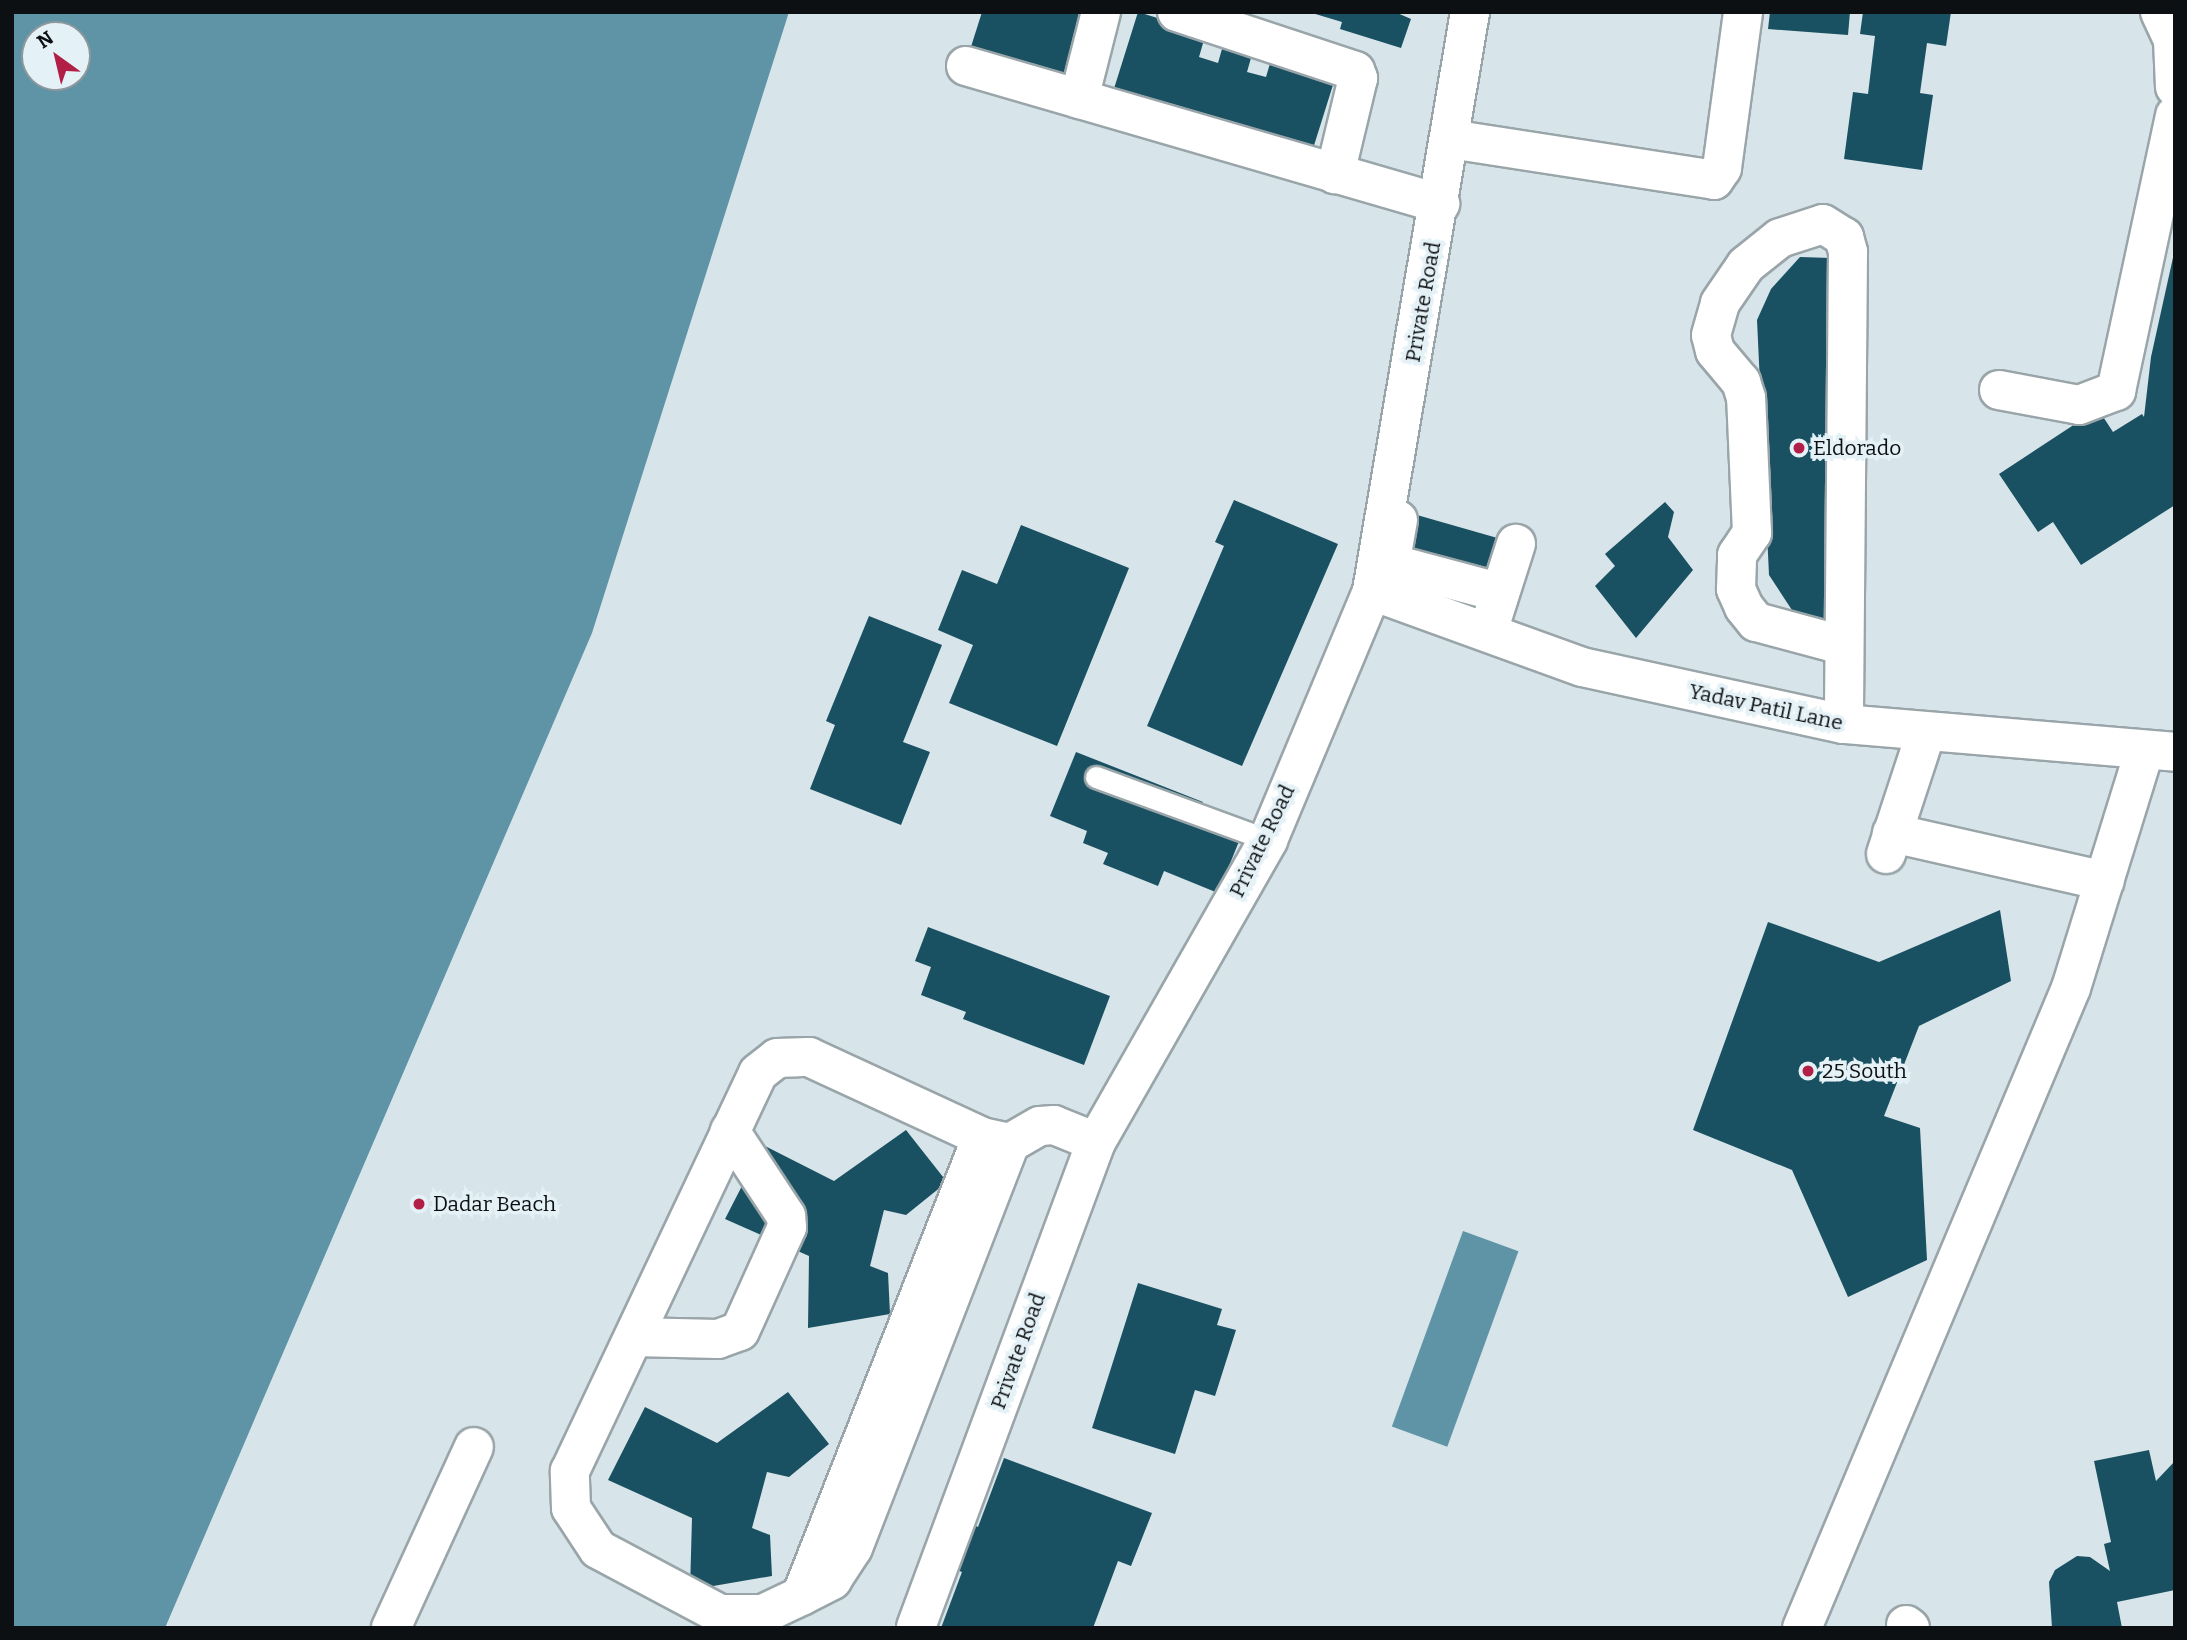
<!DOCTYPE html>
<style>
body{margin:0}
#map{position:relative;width:2187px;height:1640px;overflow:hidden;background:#d7e4e9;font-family:Bitter,serif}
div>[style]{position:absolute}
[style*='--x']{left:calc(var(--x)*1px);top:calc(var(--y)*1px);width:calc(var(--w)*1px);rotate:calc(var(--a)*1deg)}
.water>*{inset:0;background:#5f94a7;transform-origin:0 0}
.building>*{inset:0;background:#195162;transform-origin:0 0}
.roads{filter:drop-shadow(2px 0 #99a5a9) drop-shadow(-2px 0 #99a5a9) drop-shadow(0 2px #99a5a9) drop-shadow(0 -2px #99a5a9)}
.lane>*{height:21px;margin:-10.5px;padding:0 10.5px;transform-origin:10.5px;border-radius:10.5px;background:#fff}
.street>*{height:38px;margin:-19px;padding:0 19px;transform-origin:19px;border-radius:19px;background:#fff}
.dots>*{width:19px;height:19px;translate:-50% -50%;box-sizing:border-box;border:4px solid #e4f1f6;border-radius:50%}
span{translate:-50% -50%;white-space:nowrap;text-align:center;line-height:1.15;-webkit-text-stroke:7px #e4f1f6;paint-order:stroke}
.street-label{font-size:21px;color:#0c1012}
.poi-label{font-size:21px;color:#0c1012}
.left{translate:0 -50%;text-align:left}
.frame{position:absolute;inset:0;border:14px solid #0c1012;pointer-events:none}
.north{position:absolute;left:21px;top:21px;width:70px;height:70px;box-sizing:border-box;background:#e4f1f6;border:2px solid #8e979b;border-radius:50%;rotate:326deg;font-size:19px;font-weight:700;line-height:28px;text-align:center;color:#0c1012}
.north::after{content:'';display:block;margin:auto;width:24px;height:32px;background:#b11f47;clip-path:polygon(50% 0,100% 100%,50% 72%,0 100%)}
</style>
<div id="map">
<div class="water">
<div style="clip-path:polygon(evenodd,12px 12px,789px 12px,592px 633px,165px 1628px,12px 1628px,12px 12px,35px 35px,77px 35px,77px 77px,35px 77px,35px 35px)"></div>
<div style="left:1463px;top:1231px;width:59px;height:208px;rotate:20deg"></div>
</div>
<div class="building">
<div style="clip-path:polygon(982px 12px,1088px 12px,1066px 83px,969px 53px)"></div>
<div style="clip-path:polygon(1138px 12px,1206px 33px,1199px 57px,1218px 63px,1226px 35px,1255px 44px,1247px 72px,1266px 77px,1274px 50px,1338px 69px,1311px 155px,1112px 95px)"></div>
<div style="clip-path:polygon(1395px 12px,1411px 19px,1401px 48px,1340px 29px,1342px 22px,1312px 13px)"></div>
<div style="clip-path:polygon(1770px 12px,1850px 12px,1848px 35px,1768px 29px)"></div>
<div style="clip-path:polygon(1863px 12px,1951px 12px,1946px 46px,1927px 43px,1920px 93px,1933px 95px,1922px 170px,1844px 159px,1853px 92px,1868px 94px,1875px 36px,1860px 34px)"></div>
<div style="clip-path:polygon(2174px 253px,2175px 505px,2081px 565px,2053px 522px,2038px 532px,1999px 474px,2098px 409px,2113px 432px,2142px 414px,2144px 417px,2151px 357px)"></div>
<div style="clip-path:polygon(1800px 257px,1831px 258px,1838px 628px,1805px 630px,1769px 575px,1757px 320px,1771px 289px)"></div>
<div style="clip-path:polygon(1234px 500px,1338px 544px,1242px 766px,1147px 726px,1224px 546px,1215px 542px)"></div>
<div style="clip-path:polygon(1665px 502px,1674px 512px,1668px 537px,1693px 570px,1636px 638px,1595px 586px,1615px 566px,1605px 554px)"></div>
<div style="left:1410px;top:513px;width:100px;height:49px;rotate:16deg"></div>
<div style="clip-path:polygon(1021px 525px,1129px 568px,1057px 746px,949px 703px,973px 645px,938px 630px,962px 570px,997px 584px)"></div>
<div style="clip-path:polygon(869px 616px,942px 645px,903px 742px,930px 752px,901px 825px,810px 789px,835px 725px,826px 721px)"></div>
<div style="clip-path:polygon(1076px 752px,1203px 802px,1197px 816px,1242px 834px,1218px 893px,1164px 871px,1158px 886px,1103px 864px,1108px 853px,1083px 843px,1087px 831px,1050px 816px)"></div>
<div style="clip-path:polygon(2000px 910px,2011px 981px,1919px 1026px,1884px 1116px,1920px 1128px,1927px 1260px,1848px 1297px,1792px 1170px,1693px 1130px,1768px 922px,1879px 962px)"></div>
<div style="clip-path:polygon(928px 927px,1110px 996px,1084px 1065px,963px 1019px,966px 1012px,921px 995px,931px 967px,915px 961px)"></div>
<div style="clip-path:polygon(906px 1130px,947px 1182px,906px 1215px,884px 1210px,870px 1266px,888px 1273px,890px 1314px,808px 1328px,809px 1256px,725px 1219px,763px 1145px,834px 1181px)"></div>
<div style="clip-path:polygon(1138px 1283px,1222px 1309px,1217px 1325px,1236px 1330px,1215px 1396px,1195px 1390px,1175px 1454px,1092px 1428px)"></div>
<div style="clip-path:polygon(788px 1392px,829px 1444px,789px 1477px,767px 1472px,752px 1528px,770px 1535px,772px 1576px,690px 1590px,692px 1518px,608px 1480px,645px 1407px,717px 1443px)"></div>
<div style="clip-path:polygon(2149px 1450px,2156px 1481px,2175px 1461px,2175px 1590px,2117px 1602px,2122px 1628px,2052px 1628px,2049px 1582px,2055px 1570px,2077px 1556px,2090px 1557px,2110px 1571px,2104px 1544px,2111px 1542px,2094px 1461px)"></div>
<div style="clip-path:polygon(1004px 1458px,1152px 1513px,1131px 1566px,1118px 1561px,1093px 1628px,941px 1628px,962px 1572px,951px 1568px,968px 1522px,978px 1527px)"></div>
</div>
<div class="roads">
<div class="lane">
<div style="--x:1096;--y:777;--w:183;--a:20.1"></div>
</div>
<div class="street">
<div style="--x:1177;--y:12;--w:188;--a:18.3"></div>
<div style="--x:1355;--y:71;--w:8;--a:67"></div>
<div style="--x:1358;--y:78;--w:99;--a:103.5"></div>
<div style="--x:2160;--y:12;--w:31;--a:65"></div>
<div style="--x:2173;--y:40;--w:47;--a:87.6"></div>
<div style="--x:966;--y:66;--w:494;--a:16.2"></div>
<div style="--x:1079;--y:99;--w:90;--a:-75.8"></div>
<div style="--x:1450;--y:139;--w:267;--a:8.8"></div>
<div style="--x:1714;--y:180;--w:14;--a:-56"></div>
<div style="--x:1722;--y:168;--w:157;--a:-82.3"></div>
<div style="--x:1999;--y:390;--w:81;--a:10.6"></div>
<div style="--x:2079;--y:405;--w:40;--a:-21"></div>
<div style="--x:2116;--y:391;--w:282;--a:-77.9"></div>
<div style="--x:1398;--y:520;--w:35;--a:100"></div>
<div style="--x:1392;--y:554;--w:12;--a:66"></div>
<div style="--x:1397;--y:565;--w:96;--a:15"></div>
<div style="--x:1372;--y:591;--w:223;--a:19.9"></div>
<div style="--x:1582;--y:667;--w:268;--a:12.3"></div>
<div style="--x:1844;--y:724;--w:332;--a:4.8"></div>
<div style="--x:1492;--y:619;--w:79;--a:-72.3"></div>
<div style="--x:1842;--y:645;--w:89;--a:-165"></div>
<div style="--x:1756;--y:622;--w:19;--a:-129"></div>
<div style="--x:1744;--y:607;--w:20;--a:-114"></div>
<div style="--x:1736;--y:589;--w:34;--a:-88"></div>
<div style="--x:1737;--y:555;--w:27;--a:-56"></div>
<div style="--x:1752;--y:533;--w:135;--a:-92.5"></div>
<div style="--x:1746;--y:398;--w:17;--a:-107"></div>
<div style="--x:1741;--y:382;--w:40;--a:-130"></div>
<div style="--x:1715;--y:351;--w:16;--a:-104"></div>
<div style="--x:1711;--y:335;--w:33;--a:-74"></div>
<div style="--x:1720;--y:303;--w:46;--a:-55.6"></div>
<div style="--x:1746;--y:265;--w:43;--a:-38.5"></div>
<div style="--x:1780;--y:238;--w:45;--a:-18"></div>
<div style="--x:1823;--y:224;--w:25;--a:32"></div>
<div style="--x:1844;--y:237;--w:16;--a:75"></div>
<div style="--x:1848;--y:252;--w:472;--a:90.5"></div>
<div style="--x:1892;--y:833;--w:218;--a:12.7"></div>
<div style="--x:1886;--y:854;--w:128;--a:-71.8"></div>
<div style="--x:982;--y:1137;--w:493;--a:111.5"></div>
<div style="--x:801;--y:1596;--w:42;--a:154.7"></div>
<div style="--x:763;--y:1614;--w:43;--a:180"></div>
<div style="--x:720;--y:1614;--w:138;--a:-152"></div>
<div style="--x:598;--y:1549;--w:49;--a:-123.4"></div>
<div style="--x:571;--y:1508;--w:37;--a:-92"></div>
<div style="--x:570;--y:1471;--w:440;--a:-64.7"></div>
<div style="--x:758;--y:1073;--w:24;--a:-38"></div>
<div style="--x:777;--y:1058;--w:32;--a:-2"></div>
<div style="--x:809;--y:1057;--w:191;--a:24.8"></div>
<div style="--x:982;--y:1137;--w:29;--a:12"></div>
<div style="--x:1010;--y:1143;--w:34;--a:-30"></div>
<div style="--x:1040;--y:1126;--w:14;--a:-4"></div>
<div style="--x:1054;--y:1125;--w:45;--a:22"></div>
<div style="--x:634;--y:1337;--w:84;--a:1.4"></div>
<div style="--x:718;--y:1339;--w:23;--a:-20"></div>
<div style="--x:740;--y:1331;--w:114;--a:-65.7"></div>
<div style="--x:787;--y:1227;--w:11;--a:-95"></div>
<div style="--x:786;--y:1216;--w:102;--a:-123.4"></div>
<div style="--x:803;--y:1595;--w:33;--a:-27"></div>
<div style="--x:832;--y:1580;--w:38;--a:-57"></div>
<div style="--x:853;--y:1548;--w:434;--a:-68.8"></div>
<div style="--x:1906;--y:1625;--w:5;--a:37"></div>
<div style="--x:916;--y:1627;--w:517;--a:-69.64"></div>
<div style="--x:1096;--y:1142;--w:348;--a:-60.3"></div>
<div style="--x:1268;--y:840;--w:270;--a:-67.3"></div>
<div style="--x:1372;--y:591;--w:587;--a:-80.39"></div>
<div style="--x:391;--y:1628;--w:199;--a:-65.4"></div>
<div style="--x:1802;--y:1628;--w:694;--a:-67.2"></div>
<div style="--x:2071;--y:988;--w:247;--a:-72.8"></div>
</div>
</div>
<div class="dots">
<div style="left:1799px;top:448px;background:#b11f47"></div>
<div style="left:1808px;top:1071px;background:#b11f47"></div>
<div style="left:419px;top:1204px;background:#b11f47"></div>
</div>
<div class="street-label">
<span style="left:1423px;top:302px;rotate:-80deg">Private Road</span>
<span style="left:1766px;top:707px;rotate:12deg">Yadav Patil Lane</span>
<span style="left:1262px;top:841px;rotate:-64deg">Private Road</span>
<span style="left:1018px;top:1351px;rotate:-70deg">Private Road</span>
</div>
<div class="poi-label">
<span class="left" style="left:1813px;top:448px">Eldorado</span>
<span class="left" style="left:1822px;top:1071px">25 South</span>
<span class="left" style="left:433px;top:1204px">Dadar Beach</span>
</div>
<div class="frame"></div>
<div class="north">N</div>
</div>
